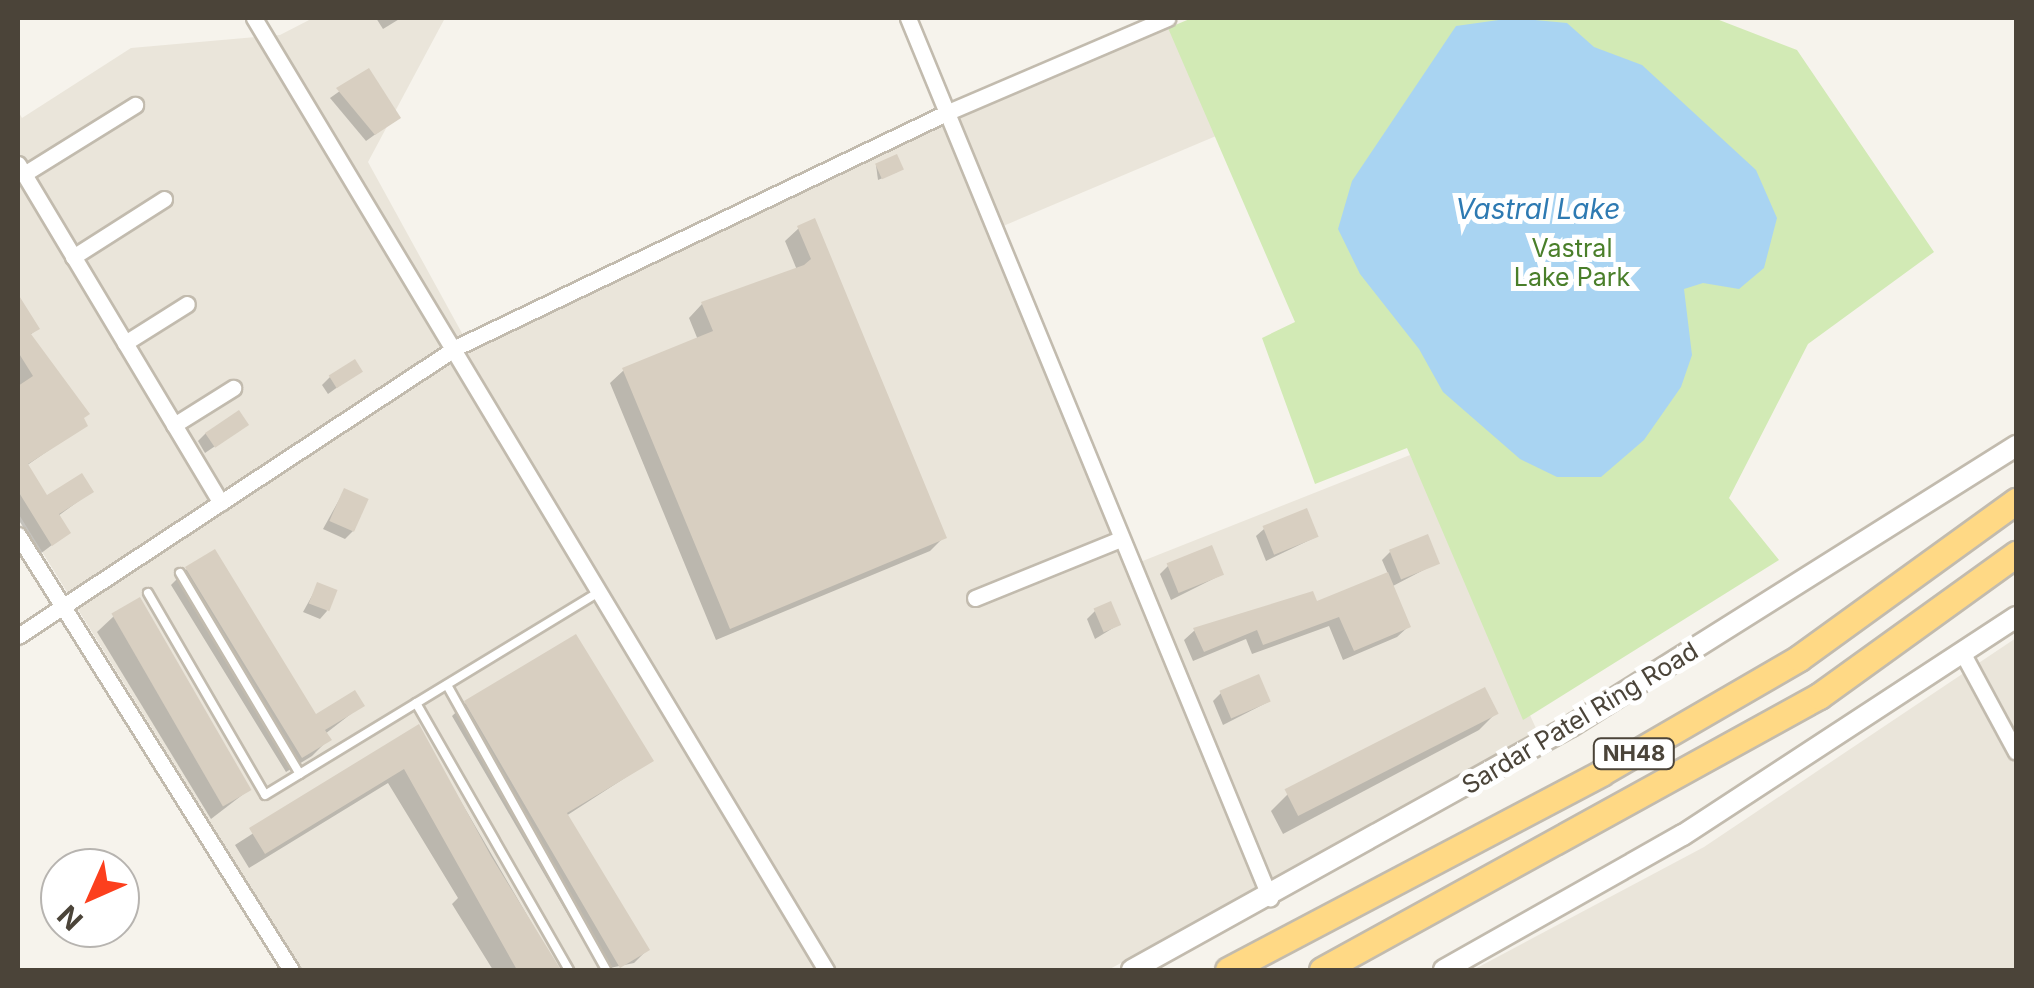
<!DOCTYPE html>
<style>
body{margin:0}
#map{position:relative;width:2034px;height:988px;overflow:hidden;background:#f6f3ec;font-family:Inter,sans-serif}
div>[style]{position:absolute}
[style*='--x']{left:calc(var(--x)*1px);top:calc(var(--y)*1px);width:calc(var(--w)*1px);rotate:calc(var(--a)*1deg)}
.residential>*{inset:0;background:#eae5da}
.green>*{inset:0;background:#d2eab5}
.water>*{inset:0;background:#a9d4f2}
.shadow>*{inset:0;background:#0003}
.building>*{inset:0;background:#d8cfc1;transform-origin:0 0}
.roads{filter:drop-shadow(2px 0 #c2bbae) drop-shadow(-2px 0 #c2bbae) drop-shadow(0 2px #c2bbae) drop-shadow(0 -2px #c2bbae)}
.service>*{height:8px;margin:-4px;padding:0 4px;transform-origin:4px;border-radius:4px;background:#fff}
.minor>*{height:15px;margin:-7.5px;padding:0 7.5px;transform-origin:7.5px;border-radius:7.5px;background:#fff}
.tertiary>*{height:20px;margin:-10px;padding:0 10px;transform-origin:10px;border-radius:10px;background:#fff}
.trunk>*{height:25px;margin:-12.5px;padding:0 12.5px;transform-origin:12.5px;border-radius:12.5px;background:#ffd985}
span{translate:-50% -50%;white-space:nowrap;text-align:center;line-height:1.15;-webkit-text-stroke:10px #fff;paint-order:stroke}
.shield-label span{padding:2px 8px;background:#fff;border:2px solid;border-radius:8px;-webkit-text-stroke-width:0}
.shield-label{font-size:22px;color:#4b4439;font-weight:700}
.park-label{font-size:25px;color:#4a7f2a}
.street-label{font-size:25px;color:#4b4439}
.water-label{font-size:28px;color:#2e7ab2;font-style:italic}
.frame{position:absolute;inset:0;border:20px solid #4b4439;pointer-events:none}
.north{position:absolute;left:40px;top:848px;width:100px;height:100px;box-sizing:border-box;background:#fff;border:2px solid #b7b4b0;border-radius:50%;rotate:225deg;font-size:28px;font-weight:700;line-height:40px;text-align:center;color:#4b4439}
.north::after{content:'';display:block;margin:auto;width:35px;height:45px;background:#fc3f1d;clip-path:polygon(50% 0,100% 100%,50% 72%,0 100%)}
</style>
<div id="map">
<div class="residential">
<div style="clip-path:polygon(313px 18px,445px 18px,368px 162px,463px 335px,946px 113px,1169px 20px,1216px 136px,989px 232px,1130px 566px,1410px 455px,1540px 737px,1108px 970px,302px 970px,18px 513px,18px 111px,22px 118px,131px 48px,280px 35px)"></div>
<div style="clip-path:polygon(2016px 638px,2016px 970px,1473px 970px,1704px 847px)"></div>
</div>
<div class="green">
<div style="clip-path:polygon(1192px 18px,1714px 18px,1797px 50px,1934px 252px,1808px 344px,1729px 498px,1779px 560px,1523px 720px,1407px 448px,1315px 484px,1262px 338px,1295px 322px,1168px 28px)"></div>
</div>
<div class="water">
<div style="clip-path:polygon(1513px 18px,1567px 23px,1594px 47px,1642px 65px,1756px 170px,1777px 218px,1764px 268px,1739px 289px,1703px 283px,1684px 289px,1692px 355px,1681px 387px,1644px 440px,1601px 477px,1557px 477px,1520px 459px,1443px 392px,1419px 349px,1360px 274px,1338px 229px,1352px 181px,1456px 26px)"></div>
</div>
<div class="shadow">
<div style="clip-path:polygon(376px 18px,401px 18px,383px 29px)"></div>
<div style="clip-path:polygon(368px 71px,398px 118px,366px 141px,330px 98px)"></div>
<div style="clip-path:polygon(876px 165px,897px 172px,878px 180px)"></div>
<div style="clip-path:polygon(799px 228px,944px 537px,930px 551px,716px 640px,610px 383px,624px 370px,698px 340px,689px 318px,702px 304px,797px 270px,785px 241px)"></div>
<div style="clip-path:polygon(18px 299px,37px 329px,29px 336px,85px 425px,26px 466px,46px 498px,91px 492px,58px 516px,68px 533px,40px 554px,18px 519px)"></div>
<div style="clip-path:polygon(360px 371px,328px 394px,322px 385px,330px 377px)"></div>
<div style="clip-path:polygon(246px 425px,205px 453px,198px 441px,206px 433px)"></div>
<div style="clip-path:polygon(344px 491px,353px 531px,345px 539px,323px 529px)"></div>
<div style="clip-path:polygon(1264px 529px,1316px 537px,1266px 561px,1256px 536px)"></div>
<div style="clip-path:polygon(1390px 552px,1437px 563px,1391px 587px,1408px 627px,1397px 637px,1343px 660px,1329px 626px,1252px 654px,1246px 639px,1193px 661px,1184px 640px,1195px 630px,1315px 604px,1388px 574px,1382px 560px)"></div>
<div style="clip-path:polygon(1168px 566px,1221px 575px,1171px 600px,1160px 574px)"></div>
<div style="clip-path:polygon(187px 569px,315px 717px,361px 706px,325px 734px,328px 740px,312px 756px,286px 772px,171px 585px)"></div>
<div style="clip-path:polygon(318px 585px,327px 611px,320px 619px,303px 612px)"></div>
<div style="clip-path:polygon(1095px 611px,1118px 625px,1095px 639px,1087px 619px)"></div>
<div style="clip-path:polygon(114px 616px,250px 789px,211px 819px,97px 632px)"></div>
<div style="clip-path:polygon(1221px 693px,1268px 702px,1223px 725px,1213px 701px)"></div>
<div style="clip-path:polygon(466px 703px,651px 761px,566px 816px,647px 950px,634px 963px,600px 970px,452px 716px)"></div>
<div style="clip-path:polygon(1496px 713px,1479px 730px,1283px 834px,1271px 811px,1288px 794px)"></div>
<div style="clip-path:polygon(418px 728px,559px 970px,493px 970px,452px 904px,458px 898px,388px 783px,249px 868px,235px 845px)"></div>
</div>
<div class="building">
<div style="clip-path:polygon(369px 68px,401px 118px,375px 135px,336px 88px)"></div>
<div style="left:897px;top:154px;width:17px;height:24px;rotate:66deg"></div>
<div style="clip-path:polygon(815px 218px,947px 538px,730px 629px,622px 368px,713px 331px,701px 302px,804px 265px,811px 259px,797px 226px)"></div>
<div style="clip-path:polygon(18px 294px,40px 329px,31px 334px,90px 414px,84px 418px,88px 426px,28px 464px,47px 495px,82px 473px,94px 492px,59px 514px,71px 533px,52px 546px,18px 491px,18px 386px,33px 376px,18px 352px)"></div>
<div style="left:355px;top:359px;width:15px;height:31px;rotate:58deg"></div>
<div style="left:239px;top:410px;width:18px;height:41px;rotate:56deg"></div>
<div style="left:344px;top:488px;width:27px;height:36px;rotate:24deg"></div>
<div style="left:1307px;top:508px;width:31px;height:48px;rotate:68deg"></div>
<div style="left:1428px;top:534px;width:32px;height:42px;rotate:68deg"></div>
<div style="left:1212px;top:545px;width:32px;height:49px;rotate:68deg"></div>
<div style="clip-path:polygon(215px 549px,316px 714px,355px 690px,365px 706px,325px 730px,332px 740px,302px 758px,185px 567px)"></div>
<div style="clip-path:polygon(1388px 572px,1411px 627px,1354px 651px,1339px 617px,1263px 645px,1257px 630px,1204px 652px,1193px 628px,1313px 591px,1317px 601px)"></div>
<div style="left:317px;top:582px;width:22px;height:23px;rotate:21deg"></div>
<div style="left:140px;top:597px;width:223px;height:33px;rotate:60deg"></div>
<div style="left:1111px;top:601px;width:26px;height:19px;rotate:67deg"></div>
<div style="clip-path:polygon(576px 634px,654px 761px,567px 813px,650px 950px,620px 968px,464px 701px)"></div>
<div style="left:1259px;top:674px;width:30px;height:43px;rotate:67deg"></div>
<div style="left:1485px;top:687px;width:30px;height:225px;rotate:63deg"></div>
<div style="clip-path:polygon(419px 724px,491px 856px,561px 970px,517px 970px,404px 769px,265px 854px,249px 828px)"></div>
</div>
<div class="roads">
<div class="service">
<div style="--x:180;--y:573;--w:234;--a:59.2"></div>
<div style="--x:148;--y:593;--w:233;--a:59.9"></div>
<div style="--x:265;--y:795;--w:391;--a:-31.3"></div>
<div style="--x:447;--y:685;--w:326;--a:60.8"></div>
<div style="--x:416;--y:703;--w:308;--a:60.2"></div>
</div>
<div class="minor">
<div style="--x:254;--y:18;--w:1111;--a:59"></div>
<div style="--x:908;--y:18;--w:952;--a:67.64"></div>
<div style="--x:18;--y:164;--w:395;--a:59.1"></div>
<div style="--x:24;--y:174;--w:131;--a:-31.9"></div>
<div style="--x:73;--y:257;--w:108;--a:-32.5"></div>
<div style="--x:125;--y:343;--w:73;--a:-32.2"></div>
<div style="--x:174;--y:425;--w:70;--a:-32.1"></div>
<div style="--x:18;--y:535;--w:514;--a:57.89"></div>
<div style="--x:975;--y:598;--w:157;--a:-22.1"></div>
<div style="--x:18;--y:636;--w:526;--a:-33.36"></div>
<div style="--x:457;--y:347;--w:542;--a:-25.57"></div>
<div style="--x:946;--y:113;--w:241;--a:-23.2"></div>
<div style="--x:1963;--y:654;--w:111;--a:61.6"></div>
</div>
<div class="tertiary">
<div style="--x:1132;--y:970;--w:502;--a:-29.07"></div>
<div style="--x:1571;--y:726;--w:526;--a:-32.18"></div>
<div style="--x:1444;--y:970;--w:274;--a:-29.5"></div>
<div style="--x:1683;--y:835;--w:398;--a:-33.2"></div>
</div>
<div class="trunk">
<div style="--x:1228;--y:970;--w:422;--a:-27.8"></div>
<div style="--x:1601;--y:773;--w:229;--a:-30.1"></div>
<div style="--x:1799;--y:658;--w:268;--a:-35.9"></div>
<div style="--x:1322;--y:970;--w:568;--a:-28.87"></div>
<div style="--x:1819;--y:696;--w:243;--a:-35.8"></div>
</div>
</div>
<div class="shield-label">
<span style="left:1634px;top:754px">NH48</span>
</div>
<div class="park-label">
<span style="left:1572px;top:263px">Vastral<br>Lake Park</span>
</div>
<div class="street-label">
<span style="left:1580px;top:718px;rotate:-31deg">Sardar Patel Ring Road</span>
</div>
<div class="water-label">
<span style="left:1538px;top:209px">Vastral Lake</span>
</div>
<div class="frame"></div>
<div class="north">N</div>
</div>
